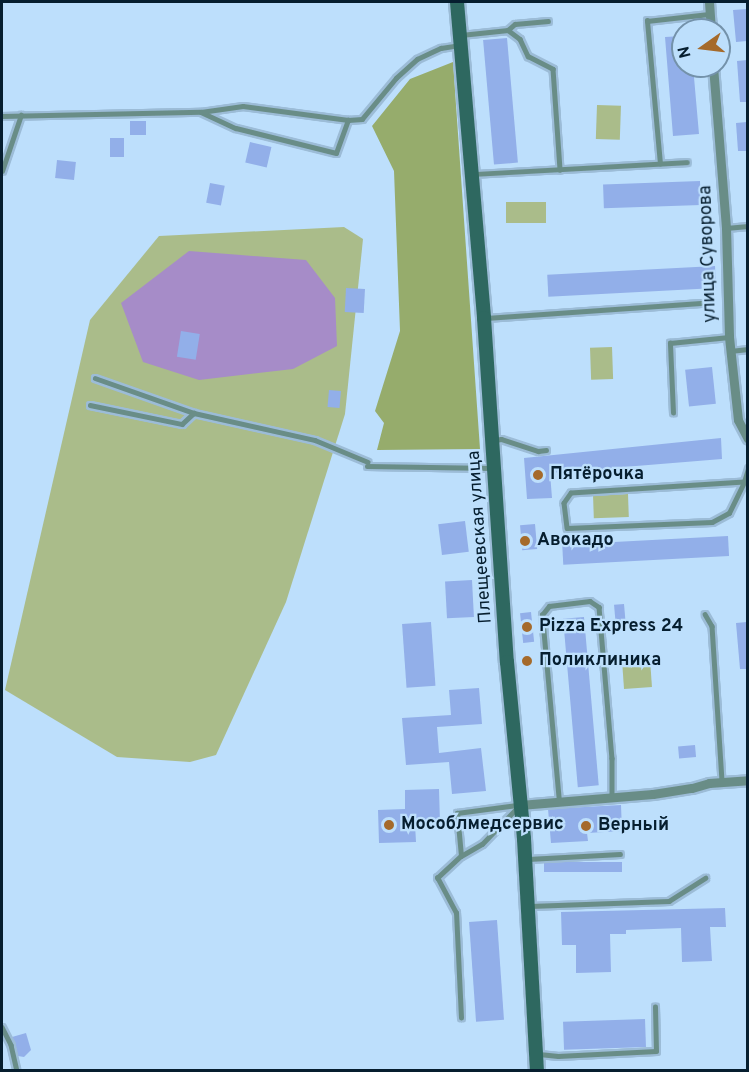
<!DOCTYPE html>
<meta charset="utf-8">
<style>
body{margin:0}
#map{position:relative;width:749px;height:1072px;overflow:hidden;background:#bddffc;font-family:Overpass,sans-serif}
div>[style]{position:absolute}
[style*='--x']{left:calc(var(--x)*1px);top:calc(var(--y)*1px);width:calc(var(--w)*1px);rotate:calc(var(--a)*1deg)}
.green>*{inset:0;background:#aabc8a;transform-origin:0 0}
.forest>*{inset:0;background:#96ac6c}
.water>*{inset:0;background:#a68cc8}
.building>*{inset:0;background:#92afe9;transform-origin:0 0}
.roads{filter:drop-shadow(2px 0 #9cbcd7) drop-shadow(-2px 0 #9cbcd7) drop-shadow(0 2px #9cbcd7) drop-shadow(0 -2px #9cbcd7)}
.lane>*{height:4.5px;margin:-2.25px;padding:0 2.25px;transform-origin:2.25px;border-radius:2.25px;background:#698d87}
.street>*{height:9px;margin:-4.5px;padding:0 4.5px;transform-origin:4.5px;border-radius:4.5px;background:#698d87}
.secondary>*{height:14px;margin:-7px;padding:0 7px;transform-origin:7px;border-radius:7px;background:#2e6860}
.dots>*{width:16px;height:16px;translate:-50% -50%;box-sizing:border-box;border:3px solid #bddffc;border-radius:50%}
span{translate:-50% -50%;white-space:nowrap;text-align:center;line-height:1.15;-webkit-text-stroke:4.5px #bddffc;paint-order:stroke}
.street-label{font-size:18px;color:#061e2f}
.poi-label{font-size:18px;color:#061e2f;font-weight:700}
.left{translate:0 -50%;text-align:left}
.frame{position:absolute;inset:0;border:3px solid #061e2f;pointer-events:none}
.north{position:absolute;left:671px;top:18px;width:60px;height:60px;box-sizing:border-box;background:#bddffc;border:2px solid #7492aa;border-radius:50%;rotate:256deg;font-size:16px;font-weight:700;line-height:24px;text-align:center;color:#061e2f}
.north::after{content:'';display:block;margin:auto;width:21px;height:27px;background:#a56a2b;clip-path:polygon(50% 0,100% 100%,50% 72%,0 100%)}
</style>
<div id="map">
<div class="green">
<div style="left:597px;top:105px;width:24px;height:34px;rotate:2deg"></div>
<div style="left:546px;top:202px;width:21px;height:40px;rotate:90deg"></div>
<div style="clip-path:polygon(344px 227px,363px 239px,345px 414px,286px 602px,216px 755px,190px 762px,117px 757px,5px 690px,90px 320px,159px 236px)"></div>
<div style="left:612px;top:347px;width:32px;height:22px;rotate:88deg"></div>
<div style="left:628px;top:494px;width:23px;height:35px;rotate:88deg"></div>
<div style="left:650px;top:659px;width:28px;height:28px;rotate:86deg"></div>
</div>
<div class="forest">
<div style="clip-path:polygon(453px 62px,480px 449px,377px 450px,384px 423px,375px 411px,400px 331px,394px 171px,372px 126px,410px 79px)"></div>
</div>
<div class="water">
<div style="clip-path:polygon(189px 251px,306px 260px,335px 298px,337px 346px,293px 369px,199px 380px,143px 362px,121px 303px)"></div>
</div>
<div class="building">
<div style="clip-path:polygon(747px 9px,747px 41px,736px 42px,733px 10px)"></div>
<div style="clip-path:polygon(683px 36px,683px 66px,693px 66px,699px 134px,673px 136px,665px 37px)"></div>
<div style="left:507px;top:38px;width:125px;height:24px;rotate:85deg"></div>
<div style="clip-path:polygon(747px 60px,747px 102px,740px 102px,737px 61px)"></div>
<div style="left:130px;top:121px;width:16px;height:14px"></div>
<div style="clip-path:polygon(747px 122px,747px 151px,738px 151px,736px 123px)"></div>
<div style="left:110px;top:138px;width:14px;height:19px"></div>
<div style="left:250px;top:142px;width:22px;height:21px;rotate:13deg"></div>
<div style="left:57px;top:160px;width:19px;height:18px;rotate:6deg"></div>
<div style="left:700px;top:181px;width:24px;height:97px;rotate:88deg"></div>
<div style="left:210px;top:183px;width:15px;height:20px;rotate:11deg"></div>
<div style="left:715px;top:266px;width:22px;height:168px;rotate:87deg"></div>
<div style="left:346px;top:288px;width:19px;height:24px;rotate:3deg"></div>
<div style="left:181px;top:331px;width:19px;height:26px;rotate:9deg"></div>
<div style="left:712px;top:367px;width:37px;height:27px;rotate:84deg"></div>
<div style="left:329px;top:390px;width:12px;height:17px;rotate:5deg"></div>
<div style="clip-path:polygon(721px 438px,722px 459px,550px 473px,552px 498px,527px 499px,524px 458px)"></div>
<div style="left:465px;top:521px;width:31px;height:27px;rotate:83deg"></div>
<div style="left:535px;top:524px;width:25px;height:15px;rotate:85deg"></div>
<div style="left:728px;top:536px;width:20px;height:166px;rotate:87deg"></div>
<div style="left:472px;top:580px;width:37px;height:27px;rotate:87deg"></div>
<div style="left:624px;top:604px;width:21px;height:10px;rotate:85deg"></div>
<div style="left:531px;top:612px;width:30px;height:11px;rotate:84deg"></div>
<div style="left:584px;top:617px;width:169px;height:21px;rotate:85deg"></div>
<div style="left:431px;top:622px;width:64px;height:29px;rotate:86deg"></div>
<div style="clip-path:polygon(747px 622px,747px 669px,740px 669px,736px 623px)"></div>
<div style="clip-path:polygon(479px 688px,482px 724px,437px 727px,439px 753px,481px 748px,486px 791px,452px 794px,449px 762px,406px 765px,402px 718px,451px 715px,449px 690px)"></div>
<div style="left:695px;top:745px;width:12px;height:17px;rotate:85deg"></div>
<div style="clip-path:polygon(439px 789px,440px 823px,415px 824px,416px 842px,379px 843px,378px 810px,405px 809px,405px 790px)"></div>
<div style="clip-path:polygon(621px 805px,622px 831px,587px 833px,588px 841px,551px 843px,548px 809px)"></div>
<div style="left:622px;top:862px;width:10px;height:78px;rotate:90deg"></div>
<div style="clip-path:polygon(725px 908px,726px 927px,710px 927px,712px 961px,682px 962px,681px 928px,626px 930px,626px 934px,610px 934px,611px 972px,576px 973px,576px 945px,562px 945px,561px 912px)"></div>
<div style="left:497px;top:920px;width:100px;height:28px;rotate:86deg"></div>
<div style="left:645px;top:1019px;width:28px;height:82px;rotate:88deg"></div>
<div style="clip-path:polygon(26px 1033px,31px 1050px,24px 1057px,18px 1056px,12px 1037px)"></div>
</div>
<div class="roads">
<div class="lane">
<div style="--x:508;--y:30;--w:15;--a:37"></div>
<div style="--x:520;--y:39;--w:19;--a:65"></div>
<div style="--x:528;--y:56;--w:28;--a:27"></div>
<div style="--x:553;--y:69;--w:101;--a:86"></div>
<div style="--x:461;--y:35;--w:47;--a:-6.1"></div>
<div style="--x:508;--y:30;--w:9;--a:-41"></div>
<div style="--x:515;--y:24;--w:33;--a:-5"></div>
<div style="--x:201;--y:112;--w:38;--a:25"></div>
<div style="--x:236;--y:128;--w:103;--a:14"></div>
<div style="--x:336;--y:153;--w:35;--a:-70"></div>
<div style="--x:2;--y:116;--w:199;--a:-1.2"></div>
<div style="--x:201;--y:112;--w:42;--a:-8.1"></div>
<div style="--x:243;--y:106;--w:106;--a:7.6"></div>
<div style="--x:348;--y:120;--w:14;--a:-4"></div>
<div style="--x:362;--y:119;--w:53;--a:-50.3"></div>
<div style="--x:396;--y:78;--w:28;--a:-42"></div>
<div style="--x:417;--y:59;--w:26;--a:-25"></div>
<div style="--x:441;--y:48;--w:18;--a:-9"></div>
<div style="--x:660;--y:164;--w:144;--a:-95.2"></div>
<div style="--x:647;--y:21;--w:62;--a:-6.4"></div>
<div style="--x:2;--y:171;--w:59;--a:-71.3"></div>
<div style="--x:474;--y:174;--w:213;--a:-3.2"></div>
<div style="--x:726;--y:228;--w:22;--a:-5"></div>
<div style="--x:486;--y:318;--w:215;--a:-4"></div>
<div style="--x:730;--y:351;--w:18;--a:-6"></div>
<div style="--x:95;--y:378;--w:105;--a:19.5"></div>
<div style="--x:194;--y:413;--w:124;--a:12.6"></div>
<div style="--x:315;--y:440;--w:57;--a:22.5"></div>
<div style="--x:90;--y:405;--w:94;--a:11.7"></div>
<div style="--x:182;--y:424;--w:16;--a:-43"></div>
<div style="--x:673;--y:413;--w:70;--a:-92.5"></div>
<div style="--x:670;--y:343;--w:59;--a:-5.8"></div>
<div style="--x:495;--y:440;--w:6;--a:-9"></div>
<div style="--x:501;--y:439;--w:39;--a:18"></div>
<div style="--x:538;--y:451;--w:8;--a:-7"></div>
<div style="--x:367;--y:466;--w:125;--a:0.9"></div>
<div style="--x:744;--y:482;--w:173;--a:176.4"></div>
<div style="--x:571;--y:493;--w:12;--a:125"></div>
<div style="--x:564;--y:503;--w:25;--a:83"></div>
<div style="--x:567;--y:528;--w:145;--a:-2.4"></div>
<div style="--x:712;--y:522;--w:19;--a:-28"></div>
<div style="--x:729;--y:513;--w:34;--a:-64"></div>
<div style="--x:744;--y:482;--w:14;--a:-73"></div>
<div style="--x:705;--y:614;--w:14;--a:60"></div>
<div style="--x:712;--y:626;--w:156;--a:86.3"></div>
<div style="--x:559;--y:802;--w:188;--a:-95.2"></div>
<div style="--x:542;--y:615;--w:11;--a:-52"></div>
<div style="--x:549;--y:606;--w:41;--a:-7"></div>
<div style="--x:590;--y:601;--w:11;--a:34"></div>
<div style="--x:599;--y:607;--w:152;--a:85.1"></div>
<div style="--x:612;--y:758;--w:39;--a:90"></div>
<div style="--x:461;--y:856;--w:43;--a:-95.3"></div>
<div style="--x:457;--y:813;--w:62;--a:-7.5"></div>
<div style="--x:528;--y:859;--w:92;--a:-3.1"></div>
<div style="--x:530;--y:906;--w:139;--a:-2.1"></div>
<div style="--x:669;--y:901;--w:43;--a:-32.6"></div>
<div style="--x:461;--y:1018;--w:105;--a:-92.7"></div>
<div style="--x:456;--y:913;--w:40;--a:-118"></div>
<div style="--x:437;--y:878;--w:33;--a:-43"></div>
<div style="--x:461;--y:856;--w:24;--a:-30"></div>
<div style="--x:482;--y:844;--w:52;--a:-45.8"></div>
<div style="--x:2;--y:1027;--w:20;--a:63"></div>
<div style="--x:11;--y:1045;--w:26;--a:77"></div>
<div style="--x:539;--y:1054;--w:19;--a:6"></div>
<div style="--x:558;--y:1056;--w:98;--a:-2.9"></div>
<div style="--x:656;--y:1051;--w:44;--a:-91.3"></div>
</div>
<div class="street">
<div style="--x:709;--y:2;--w:28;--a:86"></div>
<div style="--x:713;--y:66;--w:163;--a:85.4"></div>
<div style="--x:726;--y:228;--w:109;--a:88.4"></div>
<div style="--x:729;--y:337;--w:83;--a:83.8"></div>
<div style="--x:738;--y:420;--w:21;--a:62"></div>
<div style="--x:520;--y:805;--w:133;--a:-4.7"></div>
<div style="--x:653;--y:794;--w:39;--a:-9"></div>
<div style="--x:692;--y:788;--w:18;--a:-16"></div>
<div style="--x:709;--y:783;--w:39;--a:-4"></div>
</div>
<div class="secondary">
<div style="--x:457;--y:2;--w:317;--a:85.1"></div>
<div style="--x:484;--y:318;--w:345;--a:86.2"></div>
<div style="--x:507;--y:662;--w:178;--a:84.5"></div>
<div style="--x:524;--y:839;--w:231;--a:86.8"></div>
</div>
</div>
<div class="dots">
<div style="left:538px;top:475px;background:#a56a2b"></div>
<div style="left:525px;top:541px;background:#a56a2b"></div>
<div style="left:527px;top:627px;background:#a56a2b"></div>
<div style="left:527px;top:661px;background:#a56a2b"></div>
<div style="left:389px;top:825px;background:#a56a2b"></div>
<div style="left:586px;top:826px;background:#a56a2b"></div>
</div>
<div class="street-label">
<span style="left:709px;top:254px;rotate:-92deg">улица Суворова</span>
<span style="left:481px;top:537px;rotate:-94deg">Плещеевская улица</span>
</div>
<div class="poi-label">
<span class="left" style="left:550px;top:475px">Пятёрочка</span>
<span class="left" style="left:537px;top:541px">Авокадо</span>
<span class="left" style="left:539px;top:627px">Pizza Express 24</span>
<span class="left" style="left:539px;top:661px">Поликлиника</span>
<span class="left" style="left:401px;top:825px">Мособлмедсервис</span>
<span class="left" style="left:598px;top:826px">Верный</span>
</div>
<div class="frame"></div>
<div class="north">N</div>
</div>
